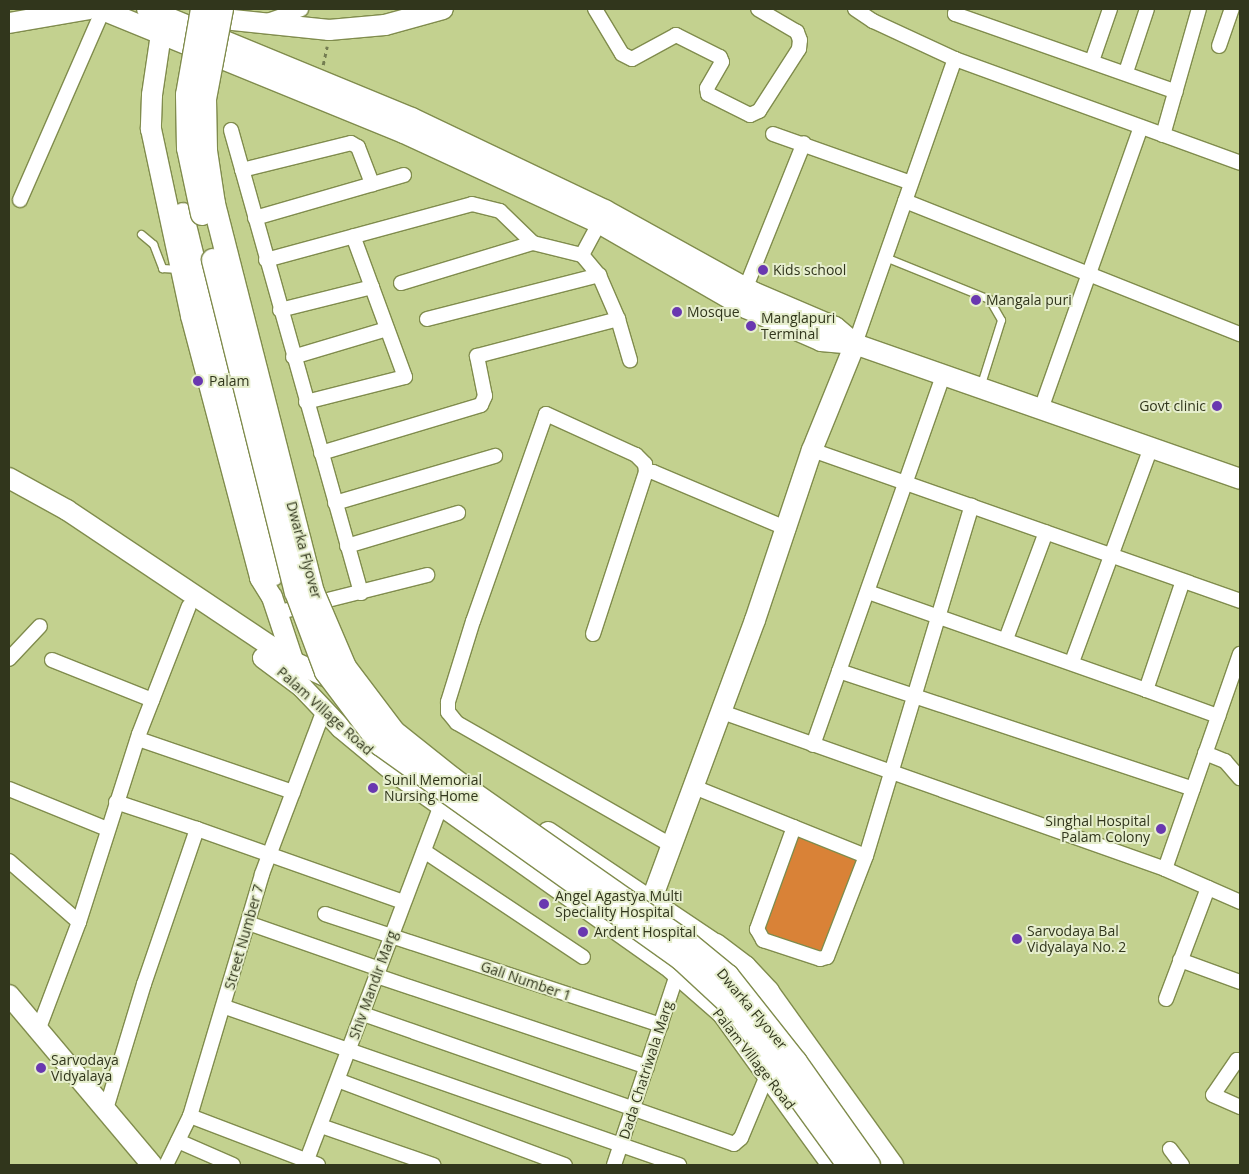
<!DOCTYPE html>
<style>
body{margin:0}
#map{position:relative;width:1249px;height:1174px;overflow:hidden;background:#c3d18f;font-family:"Open Sans",sans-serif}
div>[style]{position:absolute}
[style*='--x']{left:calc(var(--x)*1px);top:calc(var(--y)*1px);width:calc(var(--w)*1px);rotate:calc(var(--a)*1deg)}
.green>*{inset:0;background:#d98237;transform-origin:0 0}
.path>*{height:2.5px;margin-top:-1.25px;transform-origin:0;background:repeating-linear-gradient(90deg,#747d51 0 4px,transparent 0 8px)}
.roads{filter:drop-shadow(1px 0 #808c4d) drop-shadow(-1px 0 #808c4d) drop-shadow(0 1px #808c4d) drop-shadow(0 -1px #808c4d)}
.lane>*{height:7px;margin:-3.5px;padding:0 3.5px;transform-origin:3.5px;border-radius:3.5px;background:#fff}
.street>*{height:14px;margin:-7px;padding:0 7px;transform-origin:7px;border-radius:7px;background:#fff}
.secondary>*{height:20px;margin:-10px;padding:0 10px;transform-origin:10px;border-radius:10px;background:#fff}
.primary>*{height:22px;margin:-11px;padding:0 11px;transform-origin:11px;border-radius:11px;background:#fff}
.bridges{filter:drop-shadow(1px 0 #808c4d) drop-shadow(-1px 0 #808c4d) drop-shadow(0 1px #808c4d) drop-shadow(0 -1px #808c4d)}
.primary-bridge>*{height:22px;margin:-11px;padding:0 11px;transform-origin:11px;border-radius:11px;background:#fff}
.dots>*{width:14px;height:14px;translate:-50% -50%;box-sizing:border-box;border:2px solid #e6eecd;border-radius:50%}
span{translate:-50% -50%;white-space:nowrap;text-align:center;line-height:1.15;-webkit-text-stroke:4px #e6eecd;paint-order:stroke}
.poi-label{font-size:14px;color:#31361c}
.left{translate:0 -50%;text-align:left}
.right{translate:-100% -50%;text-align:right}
.street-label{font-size:14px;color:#31361c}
.frame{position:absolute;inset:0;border:10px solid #31361c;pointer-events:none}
</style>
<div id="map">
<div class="green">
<div style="left:796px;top:832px;width:69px;height:106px;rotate:22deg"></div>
</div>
<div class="path">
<div style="--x:323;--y:65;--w:19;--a:-78"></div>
</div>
<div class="roads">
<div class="lane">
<div style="--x:141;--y:234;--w:16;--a:40"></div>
<div style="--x:153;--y:244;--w:26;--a:69"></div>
<div style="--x:162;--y:268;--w:17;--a:3"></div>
<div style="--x:885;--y:257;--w:112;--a:22"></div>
<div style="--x:989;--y:299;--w:24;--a:60"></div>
<div style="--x:1001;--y:320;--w:70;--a:107.4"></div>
</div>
<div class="street">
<div style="--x:595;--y:9;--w:52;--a:59"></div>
<div style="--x:622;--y:54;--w:11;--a:27"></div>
<div style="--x:632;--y:59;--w:50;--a:-28.6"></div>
<div style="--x:676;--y:35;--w:49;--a:26.6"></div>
<div style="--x:720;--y:57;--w:5;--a:68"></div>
<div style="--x:722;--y:62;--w:30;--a:120"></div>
<div style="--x:707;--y:88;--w:6;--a:81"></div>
<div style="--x:708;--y:94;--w:47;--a:26.6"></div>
<div style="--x:750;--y:115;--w:10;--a:-24"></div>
<div style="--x:759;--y:111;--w:74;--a:-57.2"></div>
<div style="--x:799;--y:49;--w:9;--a:-84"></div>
<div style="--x:800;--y:40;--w:9;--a:-111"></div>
<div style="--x:797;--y:32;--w:45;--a:-149.5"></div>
<div style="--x:855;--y:9;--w:22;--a:34"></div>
<div style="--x:873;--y:21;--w:90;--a:24.9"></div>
<div style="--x:955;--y:59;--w:303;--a:20"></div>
<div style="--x:956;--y:9;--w:5;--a:101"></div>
<div style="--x:955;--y:14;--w:234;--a:19.4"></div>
<div style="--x:267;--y:21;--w:36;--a:-19"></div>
<div style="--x:1219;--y:46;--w:39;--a:-71"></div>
<div style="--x:1092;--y:61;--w:55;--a:-70.9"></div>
<div style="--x:1126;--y:72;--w:66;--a:-71.6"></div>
<div style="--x:231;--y:130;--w:481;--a:74.3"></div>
<div style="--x:773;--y:134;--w:146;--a:19.5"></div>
<div style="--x:1163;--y:135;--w:131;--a:-74.1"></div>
<div style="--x:242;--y:170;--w:112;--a:-13.9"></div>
<div style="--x:351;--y:143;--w:8;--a:30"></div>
<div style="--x:358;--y:147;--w:40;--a:69"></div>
<div style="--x:20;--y:200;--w:207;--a:-66.4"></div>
<div style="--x:905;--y:201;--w:360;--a:21.7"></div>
<div style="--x:255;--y:218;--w:155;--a:-16.1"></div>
<div style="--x:582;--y:255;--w:26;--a:50"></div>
<div style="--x:599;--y:275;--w:48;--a:66.6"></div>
<div style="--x:618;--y:319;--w:43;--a:73.7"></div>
<div style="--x:266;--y:260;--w:213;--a:-15.2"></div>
<div style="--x:472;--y:204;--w:29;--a:14"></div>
<div style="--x:500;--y:211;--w:46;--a:44.1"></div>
<div style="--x:533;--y:243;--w:50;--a:13.8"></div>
<div style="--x:582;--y:255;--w:44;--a:-61.7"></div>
<div style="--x:401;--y:283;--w:138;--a:-16.9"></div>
<div style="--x:746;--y:287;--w:155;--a:-68.1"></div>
<div style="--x:280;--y:310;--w:95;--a:-14"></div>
<div style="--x:427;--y:319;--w:178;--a:-14.3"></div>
<div style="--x:855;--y:344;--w:302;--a:-70.7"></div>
<div style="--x:293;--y:357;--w:98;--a:-16.6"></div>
<div style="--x:306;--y:402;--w:102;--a:-14.2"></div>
<div style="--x:405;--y:377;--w:150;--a:-110.2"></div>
<div style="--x:1041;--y:409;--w:299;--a:-70.5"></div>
<div style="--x:812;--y:450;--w:454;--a:19.4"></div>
<div style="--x:321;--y:453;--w:167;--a:-16.7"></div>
<div style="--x:481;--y:405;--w:10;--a:-66"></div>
<div style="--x:485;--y:396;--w:41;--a:-101.3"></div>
<div style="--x:477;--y:356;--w:146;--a:-14.7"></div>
<div style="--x:646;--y:472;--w:7;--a:0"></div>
<div style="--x:653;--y:472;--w:147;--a:22.9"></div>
<div style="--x:335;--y:503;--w:167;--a:-16.4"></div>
<div style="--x:347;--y:546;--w:116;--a:-16.6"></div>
<div style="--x:868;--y:592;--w:295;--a:19.4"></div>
<div style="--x:1146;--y:690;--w:115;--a:-71.3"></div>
<div style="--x:276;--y:613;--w:156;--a:-14.1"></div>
<div style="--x:593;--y:634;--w:170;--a:-71.9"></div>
<div style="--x:646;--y:472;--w:8;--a:-97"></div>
<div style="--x:645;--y:464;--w:13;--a:-135"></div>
<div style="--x:636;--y:455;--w:99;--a:-155.5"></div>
<div style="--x:546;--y:414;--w:219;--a:109.4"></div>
<div style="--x:473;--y:621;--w:85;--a:107.2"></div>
<div style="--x:448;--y:702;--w:10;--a:90"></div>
<div style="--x:448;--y:712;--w:14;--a:51"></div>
<div style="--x:457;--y:723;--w:249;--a:29.7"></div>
<div style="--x:1006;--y:639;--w:114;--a:-69.5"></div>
<div style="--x:9;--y:659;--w:45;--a:-46.8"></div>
<div style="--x:52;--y:660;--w:108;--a:21.8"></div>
<div style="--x:1072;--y:662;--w:229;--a:-69.8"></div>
<div style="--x:839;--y:671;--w:373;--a:18.4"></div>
<div style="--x:1146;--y:690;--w:77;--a:19.9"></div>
<div style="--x:722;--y:712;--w:470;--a:19.5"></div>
<div style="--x:1165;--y:869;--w:82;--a:23.7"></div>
<div style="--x:138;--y:739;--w:164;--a:18.9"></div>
<div style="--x:813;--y:745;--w:393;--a:-70.6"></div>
<div style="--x:1205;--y:753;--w:22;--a:22"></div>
<div style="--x:1225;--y:761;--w:23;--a:49"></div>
<div style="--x:694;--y:787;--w:185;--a:21.9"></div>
<div style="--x:866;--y:856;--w:366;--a:-73.2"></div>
<div style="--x:9;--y:789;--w:106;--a:22.2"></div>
<div style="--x:116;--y:802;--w:85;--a:18.4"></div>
<div style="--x:794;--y:827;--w:109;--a:109.9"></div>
<div style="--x:757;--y:929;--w:13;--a:61"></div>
<div style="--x:763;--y:940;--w:60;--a:18.4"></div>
<div style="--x:820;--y:959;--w:7;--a:-16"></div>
<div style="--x:827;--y:957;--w:108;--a:-68.9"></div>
<div style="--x:424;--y:851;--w:191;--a:33.7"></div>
<div style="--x:9;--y:861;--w:93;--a:41.1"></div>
<div style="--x:1165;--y:869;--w:228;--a:-70.8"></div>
<div style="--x:325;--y:914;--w:354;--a:18.3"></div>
<div style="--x:248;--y:923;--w:139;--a:19.3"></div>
<div style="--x:1180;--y:960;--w:64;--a:20.1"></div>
<div style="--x:377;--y:976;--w:285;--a:18.6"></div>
<div style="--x:1166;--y:999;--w:119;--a:-69.3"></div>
<div style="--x:225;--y:1007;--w:481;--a:19.2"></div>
<div style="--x:363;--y:1014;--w:393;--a:19.3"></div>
<div style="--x:734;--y:1144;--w:9;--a:-41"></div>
<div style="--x:741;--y:1138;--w:70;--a:-67.4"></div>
<div style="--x:39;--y:1028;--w:113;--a:-69.3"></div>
<div style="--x:79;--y:922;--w:197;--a:-72.3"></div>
<div style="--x:139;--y:734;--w:137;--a:-68.7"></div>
<div style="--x:1240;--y:1061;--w:3;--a:-162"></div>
<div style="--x:1237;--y:1060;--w:42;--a:124.4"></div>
<div style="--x:1213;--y:1095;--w:30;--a:24"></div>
<div style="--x:340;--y:1081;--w:240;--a:20.5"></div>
<div style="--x:106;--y:1109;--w:131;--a:-73.1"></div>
<div style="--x:144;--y:984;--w:164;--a:-71.1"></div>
<div style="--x:197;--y:829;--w:219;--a:19.5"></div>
<div style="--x:190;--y:1116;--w:137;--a:20.9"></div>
<div style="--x:321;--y:1126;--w:119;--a:19.2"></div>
<div style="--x:178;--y:1141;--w:60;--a:23.6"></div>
<div style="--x:1170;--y:1149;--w:20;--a:53"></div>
<div style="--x:166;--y:1165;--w:55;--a:-63.9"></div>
<div style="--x:190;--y:1116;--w:252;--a:-73.4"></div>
<div style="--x:262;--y:874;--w:175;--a:-69.3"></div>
<div style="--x:305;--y:1165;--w:385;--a:-69.3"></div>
<div style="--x:614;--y:1165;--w:201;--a:-71.7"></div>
</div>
<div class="secondary">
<div style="--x:100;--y:9;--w:328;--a:22.2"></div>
<div style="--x:404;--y:133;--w:215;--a:24.8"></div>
<div style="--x:599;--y:223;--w:170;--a:30"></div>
<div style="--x:746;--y:308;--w:82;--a:23.7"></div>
<div style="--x:821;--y:341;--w:34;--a:5"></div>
<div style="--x:855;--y:344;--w:408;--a:19.3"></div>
<div style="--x:147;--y:9;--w:287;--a:22.4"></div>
<div style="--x:412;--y:118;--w:214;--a:25.5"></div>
<div style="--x:605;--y:210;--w:169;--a:29"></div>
<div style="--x:753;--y:292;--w:89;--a:23.1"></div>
<div style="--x:835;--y:327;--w:26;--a:40"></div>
<div style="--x:204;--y:17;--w:126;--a:5.9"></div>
<div style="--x:329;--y:30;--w:56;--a:-5.1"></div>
<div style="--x:385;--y:25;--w:60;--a:-15.4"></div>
<div style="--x:9;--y:23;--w:81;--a:-9.9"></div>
<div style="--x:161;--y:34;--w:62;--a:98.4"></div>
<div style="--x:152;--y:95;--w:34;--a:92"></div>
<div style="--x:151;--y:129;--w:191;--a:77.9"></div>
<div style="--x:191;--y:316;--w:271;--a:75.2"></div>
<div style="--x:260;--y:578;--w:22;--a:58"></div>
<div style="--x:272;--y:597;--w:73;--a:71.6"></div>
<div style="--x:183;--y:213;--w:374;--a:76.1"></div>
<div style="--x:9;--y:478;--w:66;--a:28.9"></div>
<div style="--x:67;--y:510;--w:273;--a:33.8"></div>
<div style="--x:294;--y:662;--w:48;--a:24.4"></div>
<div style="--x:263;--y:658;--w:49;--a:36.6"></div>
<div style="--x:302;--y:687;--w:57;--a:46.4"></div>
<div style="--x:341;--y:728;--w:69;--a:39.7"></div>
<div style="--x:394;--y:772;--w:334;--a:35.3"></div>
<div style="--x:667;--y:965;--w:73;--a:41.1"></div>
<div style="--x:722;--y:1013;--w:188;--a:54.1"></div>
<div style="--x:548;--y:832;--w:202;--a:33.9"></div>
<div style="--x:716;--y:945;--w:16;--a:47"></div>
<div style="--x:647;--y:912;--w:311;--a:-69.7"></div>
<div style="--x:755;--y:620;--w:179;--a:-71.5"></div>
<div style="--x:812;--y:450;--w:114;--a:-67.9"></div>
<div style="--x:9;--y:995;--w:222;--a:49.9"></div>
</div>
<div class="primary">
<div style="--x:716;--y:945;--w:36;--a:37"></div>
<div style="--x:745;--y:967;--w:34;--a:47"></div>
<div style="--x:768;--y:992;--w:213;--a:54.4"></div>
</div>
</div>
<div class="bridges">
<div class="primary-bridge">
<div style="--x:222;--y:9;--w:92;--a:100.7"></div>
<div style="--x:205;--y:99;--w:52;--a:88.9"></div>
<div style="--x:206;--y:151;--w:54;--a:81.4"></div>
<div style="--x:214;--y:204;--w:400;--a:75.7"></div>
<div style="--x:313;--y:592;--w:82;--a:66.9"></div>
<div style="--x:345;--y:667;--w:81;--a:53"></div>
<div style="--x:394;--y:732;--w:75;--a:38.5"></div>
<div style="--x:453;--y:779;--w:288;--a:35"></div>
<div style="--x:689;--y:944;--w:50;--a:39.4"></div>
<div style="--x:728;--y:976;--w:110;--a:51.7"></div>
<div style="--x:796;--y:1062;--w:126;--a:54.7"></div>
<div style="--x:202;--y:214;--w:67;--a:-102"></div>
<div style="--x:188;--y:148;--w:53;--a:-91.1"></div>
<div style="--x:187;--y:95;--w:87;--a:-80.1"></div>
<div style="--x:213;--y:260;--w:342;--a:76"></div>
<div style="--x:296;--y:592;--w:85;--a:69.4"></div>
<div style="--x:326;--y:672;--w:91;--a:53"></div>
<div style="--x:381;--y:745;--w:369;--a:35.5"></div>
<div style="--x:681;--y:959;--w:75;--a:42.8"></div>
<div style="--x:736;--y:1010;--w:191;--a:54.1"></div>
</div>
</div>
<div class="dots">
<div style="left:763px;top:270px;background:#6938b0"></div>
<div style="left:976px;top:300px;background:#6938b0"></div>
<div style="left:677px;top:312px;background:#6938b0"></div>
<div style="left:751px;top:326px;background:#6938b0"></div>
<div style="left:198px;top:381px;background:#6938b0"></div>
<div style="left:1217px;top:406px;background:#6938b0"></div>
<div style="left:373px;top:788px;background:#6938b0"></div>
<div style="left:1161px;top:829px;background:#6938b0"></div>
<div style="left:544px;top:904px;background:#6938b0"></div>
<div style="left:583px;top:932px;background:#6938b0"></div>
<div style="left:1017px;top:939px;background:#6938b0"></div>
<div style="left:41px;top:1068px;background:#6938b0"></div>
</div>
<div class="poi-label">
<span class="left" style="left:773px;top:270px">Kids school</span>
<span class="left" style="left:986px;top:300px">Mangala puri</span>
<span class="left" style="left:687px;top:312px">Mosque</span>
<span class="left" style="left:761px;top:326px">Manglapuri<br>Terminal</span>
<span class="left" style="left:209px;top:381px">Palam</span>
<span class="right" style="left:1206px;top:406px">Govt clinic</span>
<span class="left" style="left:384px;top:788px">Sunil Memorial<br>Nursing Home</span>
<span class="right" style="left:1150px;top:829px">Singhal Hospital<br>Palam Colony</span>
<span class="left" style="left:555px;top:904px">Angel Agastya Multi<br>Speciality Hospital</span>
<span class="left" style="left:1027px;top:939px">Sarvodaya Bal<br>Vidyalaya No. 2</span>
<span class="left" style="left:594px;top:932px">Ardent Hospital</span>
<span class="left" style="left:51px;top:1068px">Sarvodaya<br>Vidyalaya</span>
</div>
<div class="street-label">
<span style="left:304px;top:550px;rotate:75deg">Dwarka Flyover</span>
<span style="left:325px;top:711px;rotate:42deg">Palam Village Road</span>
<span style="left:244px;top:937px;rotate:-74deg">Street Number 7</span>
<span style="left:526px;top:981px;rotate:19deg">Gali Number 1</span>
<span style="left:373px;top:985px;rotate:-70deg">Shiv Mandir Marg</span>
<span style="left:752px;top:1009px;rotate:50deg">Dwarka Flyover</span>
<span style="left:754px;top:1059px;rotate:52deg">Palam Village Road</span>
<span style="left:646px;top:1070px;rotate:-72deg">Dada Chatriwala Marg</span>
</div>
<div class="frame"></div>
</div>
